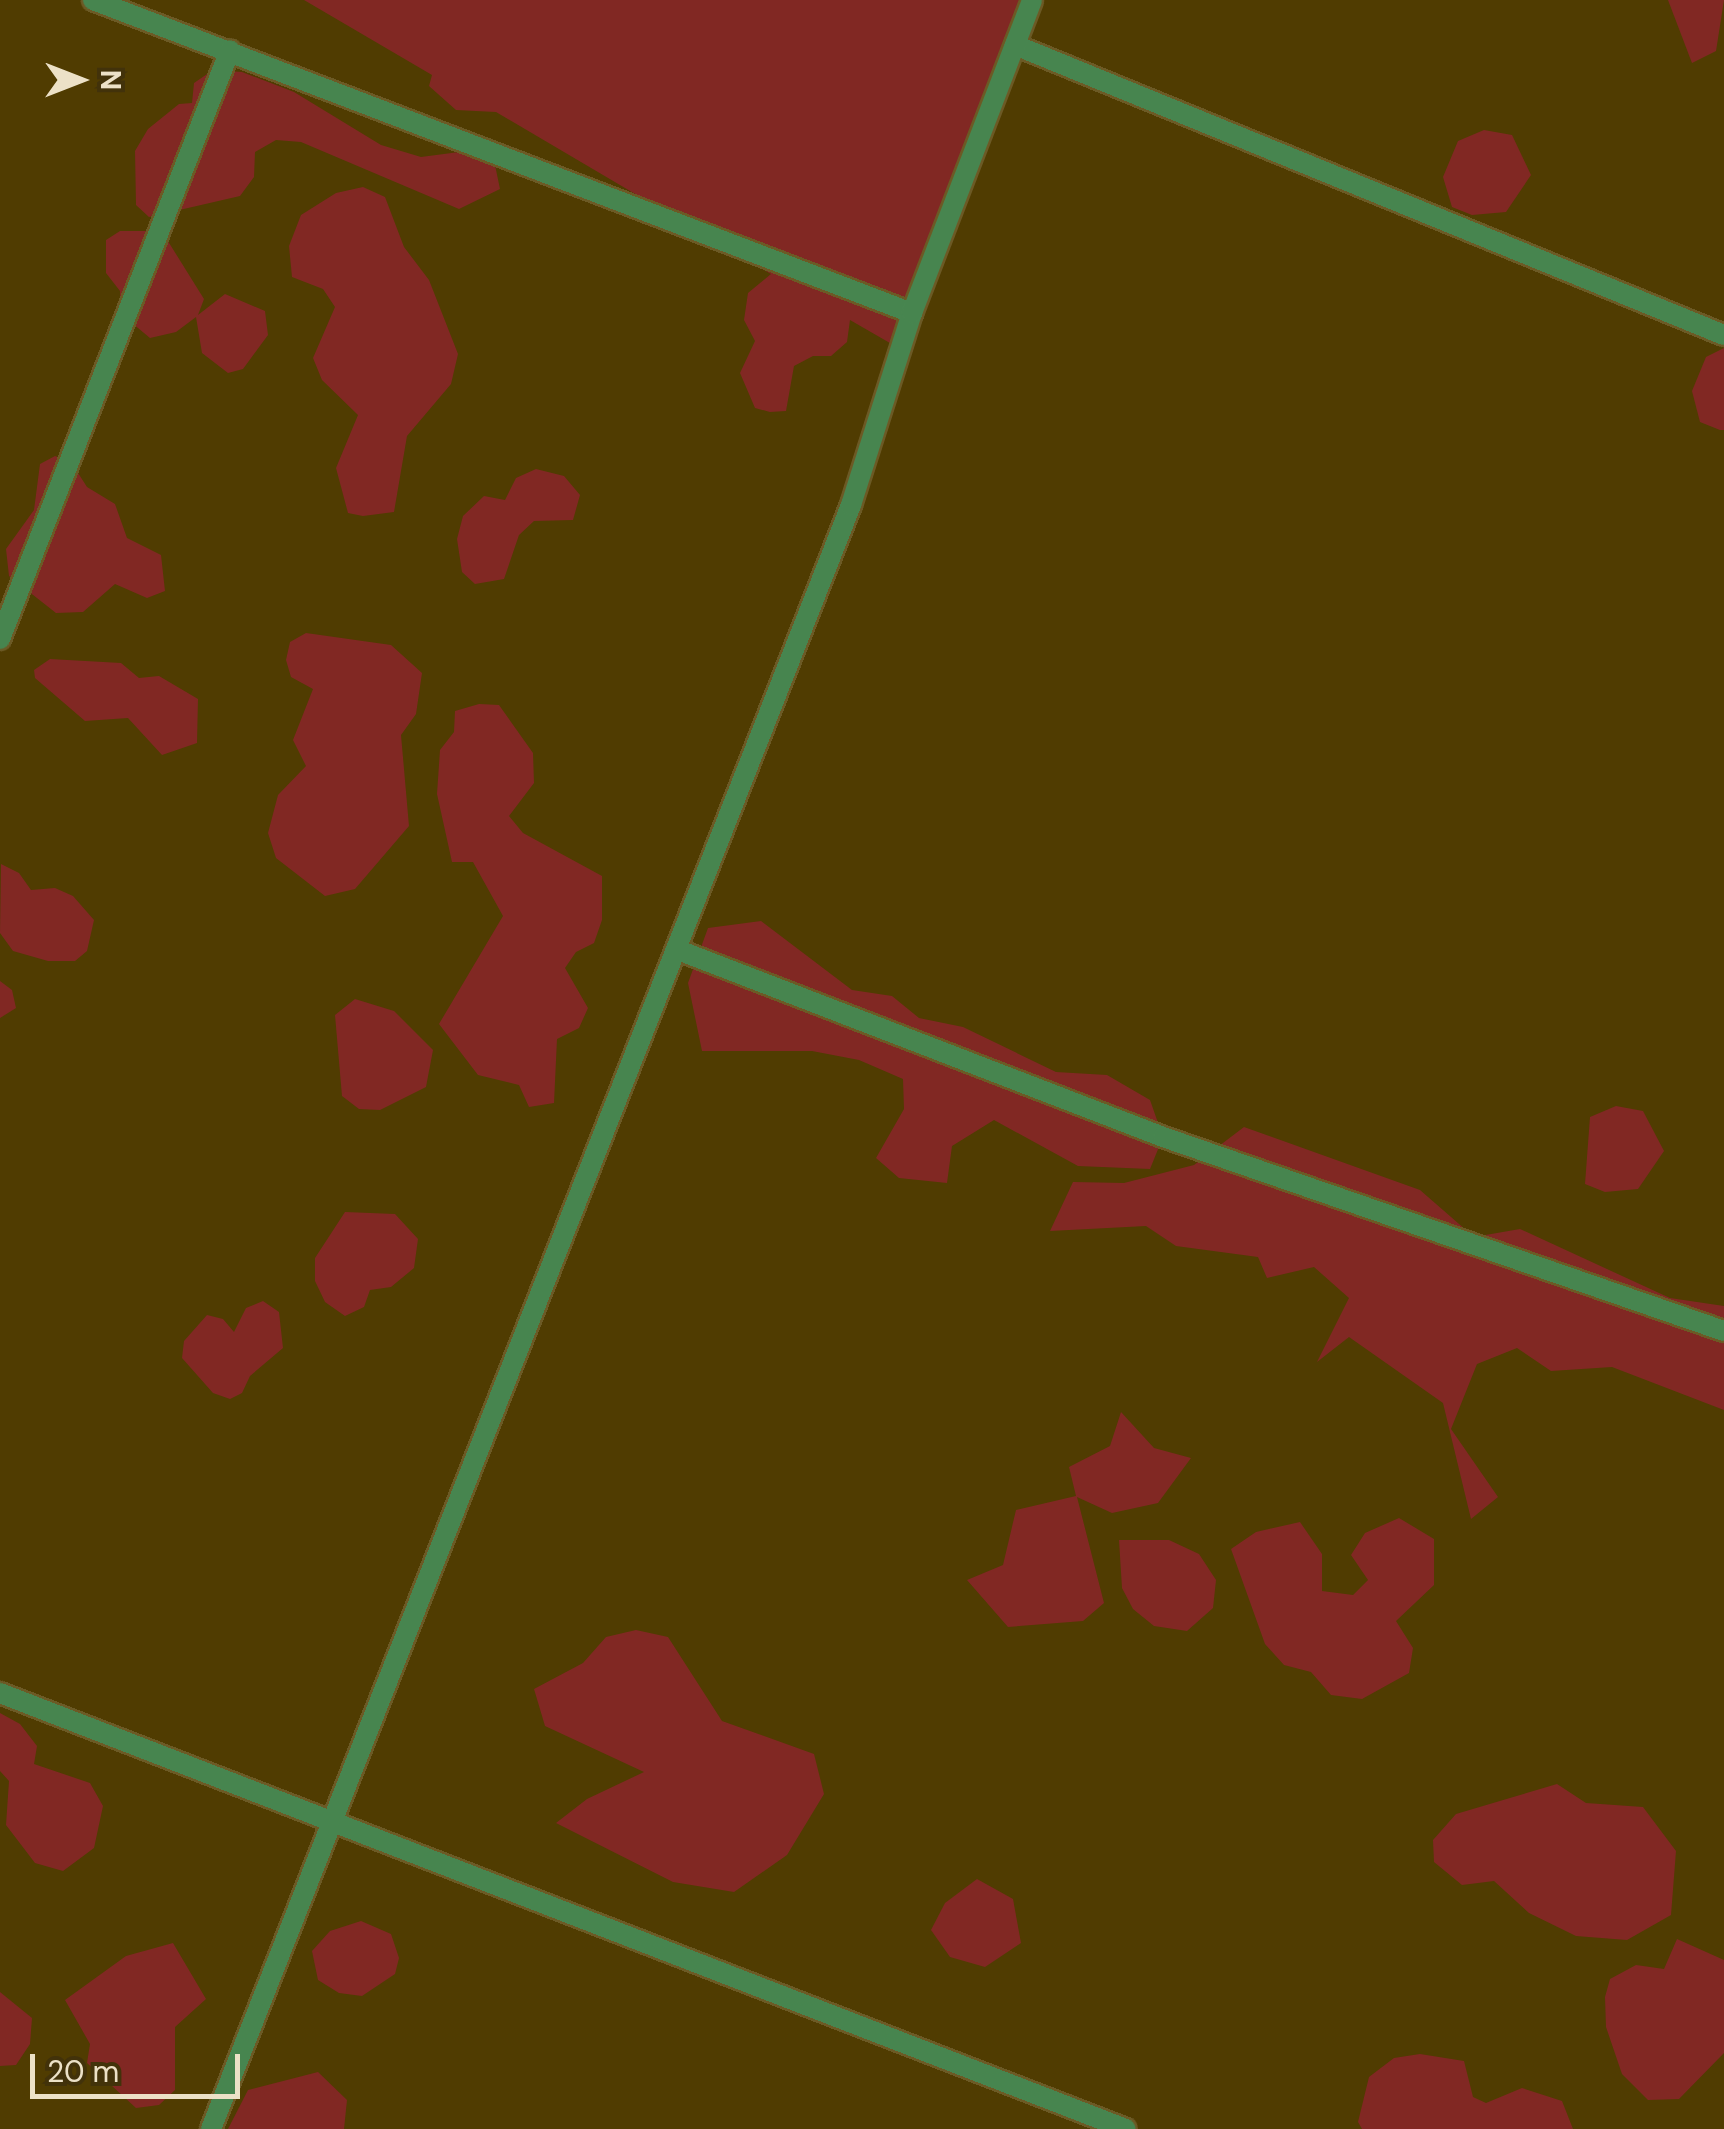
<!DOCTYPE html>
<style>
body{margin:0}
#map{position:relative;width:1724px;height:2129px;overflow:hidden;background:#503c01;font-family:"DM Sans",sans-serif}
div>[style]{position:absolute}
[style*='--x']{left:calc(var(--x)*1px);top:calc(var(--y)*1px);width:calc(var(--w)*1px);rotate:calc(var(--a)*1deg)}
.green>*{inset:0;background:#812823}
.roads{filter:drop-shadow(2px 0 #6c5a25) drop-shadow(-2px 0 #6c5a25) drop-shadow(0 2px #6c5a25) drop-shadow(0 -2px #6c5a25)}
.minor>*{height:20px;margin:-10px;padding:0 10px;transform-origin:10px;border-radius:10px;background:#47854f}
span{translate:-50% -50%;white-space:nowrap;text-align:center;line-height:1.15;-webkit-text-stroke:8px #42320a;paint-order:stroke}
.north{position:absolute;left:30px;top:30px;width:100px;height:100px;-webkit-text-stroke:8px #42320a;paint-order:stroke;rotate:90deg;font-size:28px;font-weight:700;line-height:40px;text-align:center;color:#ece1c7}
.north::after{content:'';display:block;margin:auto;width:35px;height:45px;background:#ece1c7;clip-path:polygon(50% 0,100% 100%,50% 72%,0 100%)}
.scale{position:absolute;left:30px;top:2054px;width:210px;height:45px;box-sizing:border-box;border:5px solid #ece1c7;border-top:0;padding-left:12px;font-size:30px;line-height:35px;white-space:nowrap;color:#ece1c7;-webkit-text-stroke:8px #42320a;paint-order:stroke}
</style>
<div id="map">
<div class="green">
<div style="clip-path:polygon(304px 0,1044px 0,909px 354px,850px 320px,847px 342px,831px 356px,813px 356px,794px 366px,786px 411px,770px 412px,755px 408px,740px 373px,755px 341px,744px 320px,748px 293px,771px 274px,496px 112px,456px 110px,429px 86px,432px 75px)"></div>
<div style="clip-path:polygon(1668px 0,1724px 0,1716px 51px,1692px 63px)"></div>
<div style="clip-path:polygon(213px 70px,242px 72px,294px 92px,381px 145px,421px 157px,482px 149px,495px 165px,500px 189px,459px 209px,301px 142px,276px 140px,255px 152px,254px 177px,240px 196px,149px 217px,136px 205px,135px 151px,148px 129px,179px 104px,192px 103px,194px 83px)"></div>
<div style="clip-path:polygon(1484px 130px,1512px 135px,1531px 175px,1506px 212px,1472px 215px,1452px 207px,1443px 177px,1458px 141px)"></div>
<div style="clip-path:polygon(363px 187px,385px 197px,404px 247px,429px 280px,458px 354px,451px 384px,407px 436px,394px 512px,363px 516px,348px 513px,336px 468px,358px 415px,322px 380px,313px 358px,335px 307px,323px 289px,292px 277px,289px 246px,301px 215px,336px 193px)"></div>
<div style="clip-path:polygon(120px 231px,152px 231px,166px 238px,204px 299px,198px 315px,225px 294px,265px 311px,268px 335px,243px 369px,228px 373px,202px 353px,196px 317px,176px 332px,150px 338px,120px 313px,120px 291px,106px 273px,106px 240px)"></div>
<div style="clip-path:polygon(1724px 348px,1724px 430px,1720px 430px,1700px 422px,1692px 391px,1706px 357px)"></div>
<div style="clip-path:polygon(55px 456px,71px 462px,87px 487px,115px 504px,127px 538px,161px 555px,165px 591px,147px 598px,115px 584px,83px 612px,56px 613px,9px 576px,6px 549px,34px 510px,40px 464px)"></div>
<div style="clip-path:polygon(536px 469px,564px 476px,580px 495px,573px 520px,534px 521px,519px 535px,504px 579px,475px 584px,462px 572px,457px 539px,463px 516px,484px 496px,505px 500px,516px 478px)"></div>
<div style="clip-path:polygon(306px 633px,391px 645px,422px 673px,416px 714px,401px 735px,409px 826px,355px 889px,325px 896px,276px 858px,268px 833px,278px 795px,306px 766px,293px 740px,313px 689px,291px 677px,286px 660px,290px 642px)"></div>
<div style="clip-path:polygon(50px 659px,121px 663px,139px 678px,159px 676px,198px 699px,197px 743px,162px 755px,128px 718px,85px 721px,35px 678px,34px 670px)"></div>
<div style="clip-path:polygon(479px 704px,499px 705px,533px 753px,534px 783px,509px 816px,523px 833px,602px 876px,602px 920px,594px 943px,576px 952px,565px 968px,588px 1008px,579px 1028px,557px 1039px,554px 1103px,529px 1107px,519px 1085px,478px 1075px,439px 1024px,503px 916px,473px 862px,452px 862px,437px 794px,440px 750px,454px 732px,455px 711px)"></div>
<div style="clip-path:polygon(1px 864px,19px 873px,31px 890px,55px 888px,73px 896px,94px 920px,87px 951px,75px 961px,48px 961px,13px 951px,0 933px)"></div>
<div style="clip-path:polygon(761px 921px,852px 990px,892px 996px,919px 1018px,963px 1027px,1056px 1072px,1107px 1075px,1150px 1100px,1163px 1137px,1150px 1169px,1078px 1166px,994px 1120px,952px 1146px,947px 1183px,899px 1178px,876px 1158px,904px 1109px,903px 1079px,859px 1060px,812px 1051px,702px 1051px,688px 983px,708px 928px)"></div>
<div style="clip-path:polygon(0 981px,12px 990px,16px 1008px,0 1018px)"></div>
<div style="clip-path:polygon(355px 999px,394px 1011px,433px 1050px,426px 1087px,380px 1110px,359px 1109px,342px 1096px,335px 1015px)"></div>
<div style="clip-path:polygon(1616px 1106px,1643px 1111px,1664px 1151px,1638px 1189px,1605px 1192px,1585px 1184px,1590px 1117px)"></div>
<div style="clip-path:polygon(1244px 1127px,1420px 1190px,1474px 1237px,1520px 1229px,1670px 1298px,1724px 1306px,1724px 1410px,1612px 1367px,1551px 1371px,1517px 1348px,1477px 1364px,1451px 1429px,1498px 1497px,1471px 1519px,1443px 1403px,1349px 1337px,1317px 1362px,1349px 1298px,1314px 1267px,1267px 1278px,1258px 1257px,1176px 1246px,1146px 1226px,1050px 1231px,1073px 1182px,1124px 1183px,1194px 1165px)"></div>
<div style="clip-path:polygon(345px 1212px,395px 1214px,418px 1239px,414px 1268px,391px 1287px,370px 1290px,364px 1307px,345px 1316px,325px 1302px,315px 1281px,315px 1258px)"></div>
<div style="clip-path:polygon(263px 1301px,279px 1312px,283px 1348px,250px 1376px,242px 1393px,230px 1399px,213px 1393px,182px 1358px,184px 1341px,207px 1315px,223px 1319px,234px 1332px,246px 1308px)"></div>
<div style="clip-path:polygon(1121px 1412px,1154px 1448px,1191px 1458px,1158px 1503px,1112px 1513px,1077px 1497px,1104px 1603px,1083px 1621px,1008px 1627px,967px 1580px,1003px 1565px,1016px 1510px,1076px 1496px,1069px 1467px,1110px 1446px)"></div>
<div style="clip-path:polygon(1399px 1518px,1434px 1539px,1434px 1585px,1396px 1621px,1413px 1648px,1409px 1673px,1362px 1699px,1331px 1695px,1311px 1672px,1284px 1665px,1265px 1644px,1231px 1549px,1256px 1532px,1300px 1522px,1322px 1554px,1322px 1591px,1353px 1595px,1368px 1580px,1351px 1555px,1365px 1533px)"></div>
<div style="clip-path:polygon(1119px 1540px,1169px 1540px,1199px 1554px,1216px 1580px,1213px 1608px,1187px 1631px,1154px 1626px,1133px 1609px,1122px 1588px)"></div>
<div style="clip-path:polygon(636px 1630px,668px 1637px,722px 1721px,814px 1754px,824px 1794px,787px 1855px,734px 1892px,673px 1882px,556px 1823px,587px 1799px,644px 1772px,545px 1726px,534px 1689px,583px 1663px,606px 1637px)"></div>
<div style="clip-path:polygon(0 1713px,20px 1724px,37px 1746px,34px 1764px,90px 1783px,103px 1806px,94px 1848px,63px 1871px,35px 1863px,6px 1825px,9px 1781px,0 1771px)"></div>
<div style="clip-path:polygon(1557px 1784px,1586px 1803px,1643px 1807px,1676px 1851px,1671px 1915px,1627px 1940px,1576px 1936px,1529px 1913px,1494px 1881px,1462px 1885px,1434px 1862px,1433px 1840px,1456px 1814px)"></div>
<div style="clip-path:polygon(977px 1879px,1013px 1899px,1021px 1943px,985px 1967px,950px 1957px,931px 1930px,945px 1903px)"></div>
<div style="clip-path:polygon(361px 1921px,391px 1934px,399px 1958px,395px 1974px,362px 1996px,339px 1993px,318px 1980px,312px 1951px,330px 1931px)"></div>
<div style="clip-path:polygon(1677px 1939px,1724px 1960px,1724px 2053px,1679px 2099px,1648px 2100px,1622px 2074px,1606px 2027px,1605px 1997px,1610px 1979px,1636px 1965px,1664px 1969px)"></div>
<div style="clip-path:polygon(173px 1943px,206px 1999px,175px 2027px,175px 2090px,159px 2105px,136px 2108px,87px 2063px,90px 2044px,65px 2000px,126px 1956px)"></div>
<div style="clip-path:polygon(0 1992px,32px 2018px,30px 2044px,16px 2065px,0 2066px)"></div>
<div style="clip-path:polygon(1420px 2054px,1464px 2061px,1473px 2097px,1486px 2103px,1522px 2088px,1562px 2101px,1573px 2129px,1362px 2129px,1358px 2122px,1369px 2077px,1394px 2058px)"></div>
<div style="clip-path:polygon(318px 2072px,347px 2100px,344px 2129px,228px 2129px,248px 2090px)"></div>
</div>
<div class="roads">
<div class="minor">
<div style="--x:93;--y:0;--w:877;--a:20.92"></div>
<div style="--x:1015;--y:45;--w:766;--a:22.25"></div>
<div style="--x:0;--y:639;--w:632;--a:-68.67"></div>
<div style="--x:678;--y:950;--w:520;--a:21.08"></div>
<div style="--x:1163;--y:1137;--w:594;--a:19.08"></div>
<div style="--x:0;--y:1693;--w:1207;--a:21.17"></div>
<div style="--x:211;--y:2129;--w:1746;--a:-68.49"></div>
<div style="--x:851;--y:505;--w:201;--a:-72.4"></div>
<div style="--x:912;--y:313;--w:335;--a:-69"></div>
</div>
</div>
<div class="north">N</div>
<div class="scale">20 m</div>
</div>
